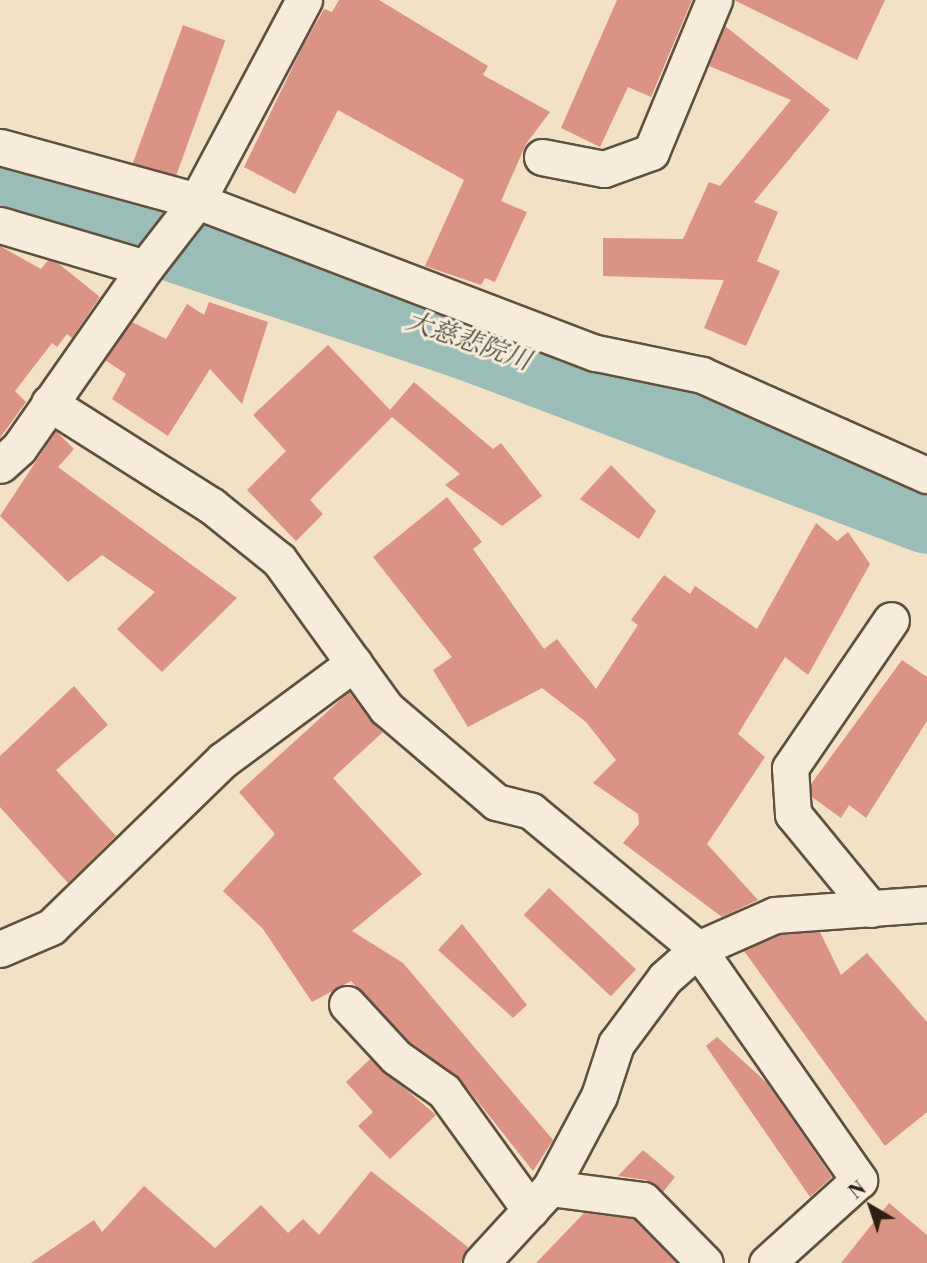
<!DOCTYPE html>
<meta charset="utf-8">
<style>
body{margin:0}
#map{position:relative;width:927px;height:1263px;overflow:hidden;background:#f2e1c4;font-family:"Libre Bodoni","Noto Serif JP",serif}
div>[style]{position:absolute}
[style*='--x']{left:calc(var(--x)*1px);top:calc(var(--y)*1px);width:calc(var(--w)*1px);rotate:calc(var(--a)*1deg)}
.river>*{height:77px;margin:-38.5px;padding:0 38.5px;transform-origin:38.5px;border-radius:38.5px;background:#9bbdb7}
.building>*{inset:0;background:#db9383;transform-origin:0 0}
.roads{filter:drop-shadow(2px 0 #5e513e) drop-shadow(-2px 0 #5e513e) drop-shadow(0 2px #5e513e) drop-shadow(0 -2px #5e513e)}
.street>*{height:35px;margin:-17.5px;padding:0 17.5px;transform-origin:17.5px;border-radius:17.5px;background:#f7ecd9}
span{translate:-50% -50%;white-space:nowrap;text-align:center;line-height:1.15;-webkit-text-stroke:6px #f7ecd9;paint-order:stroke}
.water-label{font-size:26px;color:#4d5044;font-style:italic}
.north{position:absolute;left:836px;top:1172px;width:70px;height:70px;-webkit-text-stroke:5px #f7ecd9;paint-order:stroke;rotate:321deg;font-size:19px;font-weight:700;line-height:28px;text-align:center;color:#2c2112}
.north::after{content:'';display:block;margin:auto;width:24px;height:32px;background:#2c2112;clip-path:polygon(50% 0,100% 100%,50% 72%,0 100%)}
</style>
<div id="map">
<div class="river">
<div style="--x:0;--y:193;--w:115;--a:14.6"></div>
<div style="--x:111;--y:222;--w:381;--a:18.5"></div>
<div style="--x:472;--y:343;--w:486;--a:20.7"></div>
</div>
<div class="building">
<div style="clip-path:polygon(339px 0,379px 0,488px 66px,483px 75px,550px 112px,526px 144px,501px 201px,527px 212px,495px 282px,485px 278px,481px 285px,425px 266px,464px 180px,338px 110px,295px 194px,244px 167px,303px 46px,324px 9px,332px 12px)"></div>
<div style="clip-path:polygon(617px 0,692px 0,651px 97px,628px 87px,600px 147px,561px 128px)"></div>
<div style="clip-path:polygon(734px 0,885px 0,857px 60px)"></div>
<div style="left:183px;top:25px;width:45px;height:147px;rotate:20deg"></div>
<div style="clip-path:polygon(725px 26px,830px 110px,754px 202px,778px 212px,757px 261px,780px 271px,746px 346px,704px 328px,724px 280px,603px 276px,603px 238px,683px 239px,709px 182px,720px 186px,791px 100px,709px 66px)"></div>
<div style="clip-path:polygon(0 246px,41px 269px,48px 260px,59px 264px,100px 297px,72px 338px,67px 334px,57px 347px,52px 343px,15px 391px,26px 402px,0 438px)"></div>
<div style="clip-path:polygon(209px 302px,268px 322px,242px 404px,210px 369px,168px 436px,112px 399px,126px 374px,105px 360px,132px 322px,166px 339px,187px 304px,204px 315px)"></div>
<div style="clip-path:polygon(328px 345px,390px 410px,414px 382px,493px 449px,501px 443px,542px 496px,502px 526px,445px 485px,460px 474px,392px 417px,310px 500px,323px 514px,296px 541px,247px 490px,286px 451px,253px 415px)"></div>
<div style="clip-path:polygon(56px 431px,74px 449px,58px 467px,237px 598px,162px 672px,117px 629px,155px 592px,102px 555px,68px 582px,0 516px)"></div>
<div style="clip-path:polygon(611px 465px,656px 511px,639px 539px,580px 499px)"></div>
<div style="clip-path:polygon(447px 497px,482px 542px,473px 549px,544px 649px,557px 639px,596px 689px,638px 625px,631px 620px,664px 575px,690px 594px,695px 586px,757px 629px,816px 523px,837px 541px,848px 532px,870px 564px,808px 675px,785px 657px,738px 734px,765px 757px,707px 844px,758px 900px,722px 917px,623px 843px,639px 824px,638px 814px,593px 783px,616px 760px,586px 722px,542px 688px,468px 727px,433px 670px,452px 657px,373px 557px)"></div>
<div style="clip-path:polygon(902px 660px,927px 677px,927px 721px,866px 818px,849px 805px,841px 818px,812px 797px,811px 784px)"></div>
<div style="clip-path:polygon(74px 686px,108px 725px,56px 770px,116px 836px,68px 883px,0 807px,0 756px)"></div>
<div style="clip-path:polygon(349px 692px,383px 732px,333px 778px,422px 874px,352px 931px,403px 963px,553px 1140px,533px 1171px,460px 1079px,409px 1042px,351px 981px,312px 1002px,263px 929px,223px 891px,275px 834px,239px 792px)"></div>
<div style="left:549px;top:888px;width:119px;height:37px;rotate:43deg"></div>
<div style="clip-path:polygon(462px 924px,527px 1005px,513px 1018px,438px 950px)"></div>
<div style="clip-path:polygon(820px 932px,841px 975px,867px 953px,927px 1022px,927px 1112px,885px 1146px,744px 951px,780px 935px)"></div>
<div style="clip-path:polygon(717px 1037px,767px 1083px,832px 1177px,810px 1197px,706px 1046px)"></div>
<div style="clip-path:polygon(370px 1059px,436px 1115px,390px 1159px,358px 1126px,373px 1112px,346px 1082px)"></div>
<div style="clip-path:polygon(643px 1150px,675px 1177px,663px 1192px,646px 1180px,618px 1176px)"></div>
<div style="clip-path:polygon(371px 1171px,468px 1247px,461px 1263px,31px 1263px,94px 1220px,102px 1232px,144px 1186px,215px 1248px,261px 1205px,288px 1233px,303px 1219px,319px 1235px)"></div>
<div style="clip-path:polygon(889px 1203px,927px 1235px,927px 1263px,841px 1263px)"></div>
<div style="clip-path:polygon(584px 1213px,634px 1219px,677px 1263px,536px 1263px)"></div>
</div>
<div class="roads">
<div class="street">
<div style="--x:0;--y:147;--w:204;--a:15.3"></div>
<div style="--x:197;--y:201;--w:427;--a:20.9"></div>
<div style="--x:596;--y:353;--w:108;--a:11.7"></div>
<div style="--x:702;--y:375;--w:246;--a:24"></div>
<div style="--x:542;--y:157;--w:63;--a:11"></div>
<div style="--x:604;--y:169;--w:50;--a:-19.9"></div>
<div style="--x:651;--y:152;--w:165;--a:-67.5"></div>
<div style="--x:0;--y:225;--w:151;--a:16.5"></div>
<div style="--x:145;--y:268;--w:220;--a:125"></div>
<div style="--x:19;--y:448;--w:25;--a:138"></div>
<div style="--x:145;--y:268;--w:85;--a:-52.2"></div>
<div style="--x:197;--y:201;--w:228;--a:-62"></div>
<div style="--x:49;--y:403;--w:193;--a:32.3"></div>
<div style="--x:212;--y:506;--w:86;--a:38.9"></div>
<div style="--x:279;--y:560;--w:183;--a:54.1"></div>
<div style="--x:386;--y:708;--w:145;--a:40.5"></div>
<div style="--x:496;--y:802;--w:36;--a:14"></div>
<div style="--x:531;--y:811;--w:217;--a:39.6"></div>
<div style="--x:698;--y:949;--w:282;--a:55.1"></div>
<div style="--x:859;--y:1180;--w:124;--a:137.9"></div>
<div style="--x:871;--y:909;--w:123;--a:-129.4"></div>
<div style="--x:793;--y:814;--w:46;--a:-93.7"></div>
<div style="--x:790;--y:768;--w:179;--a:-55.7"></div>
<div style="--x:0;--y:949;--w:56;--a:-23.3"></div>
<div style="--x:51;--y:927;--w:240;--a:-44.2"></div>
<div style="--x:223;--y:760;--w:163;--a:-36.5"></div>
<div style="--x:347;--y:1004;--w:72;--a:47.2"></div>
<div style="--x:396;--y:1057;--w:59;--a:35.3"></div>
<div style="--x:444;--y:1091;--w:147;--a:54.1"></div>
<div style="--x:550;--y:1188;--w:94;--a:7.4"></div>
<div style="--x:643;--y:1200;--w:88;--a:45.5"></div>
<div style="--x:481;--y:1263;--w:102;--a:-47.4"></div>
<div style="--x:550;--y:1188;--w:104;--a:-62"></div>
<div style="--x:599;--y:1096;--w:55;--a:-71.9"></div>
<div style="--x:616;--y:1044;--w:82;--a:-53.4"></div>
<div style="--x:665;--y:978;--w:44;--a:-41.3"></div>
<div style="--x:698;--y:949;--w:84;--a:-23.8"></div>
<div style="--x:775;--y:915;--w:152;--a:-4.1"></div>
</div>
</div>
<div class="water-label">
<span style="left:468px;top:342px;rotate:19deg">大慈悲院川</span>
</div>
<div class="north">N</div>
</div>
